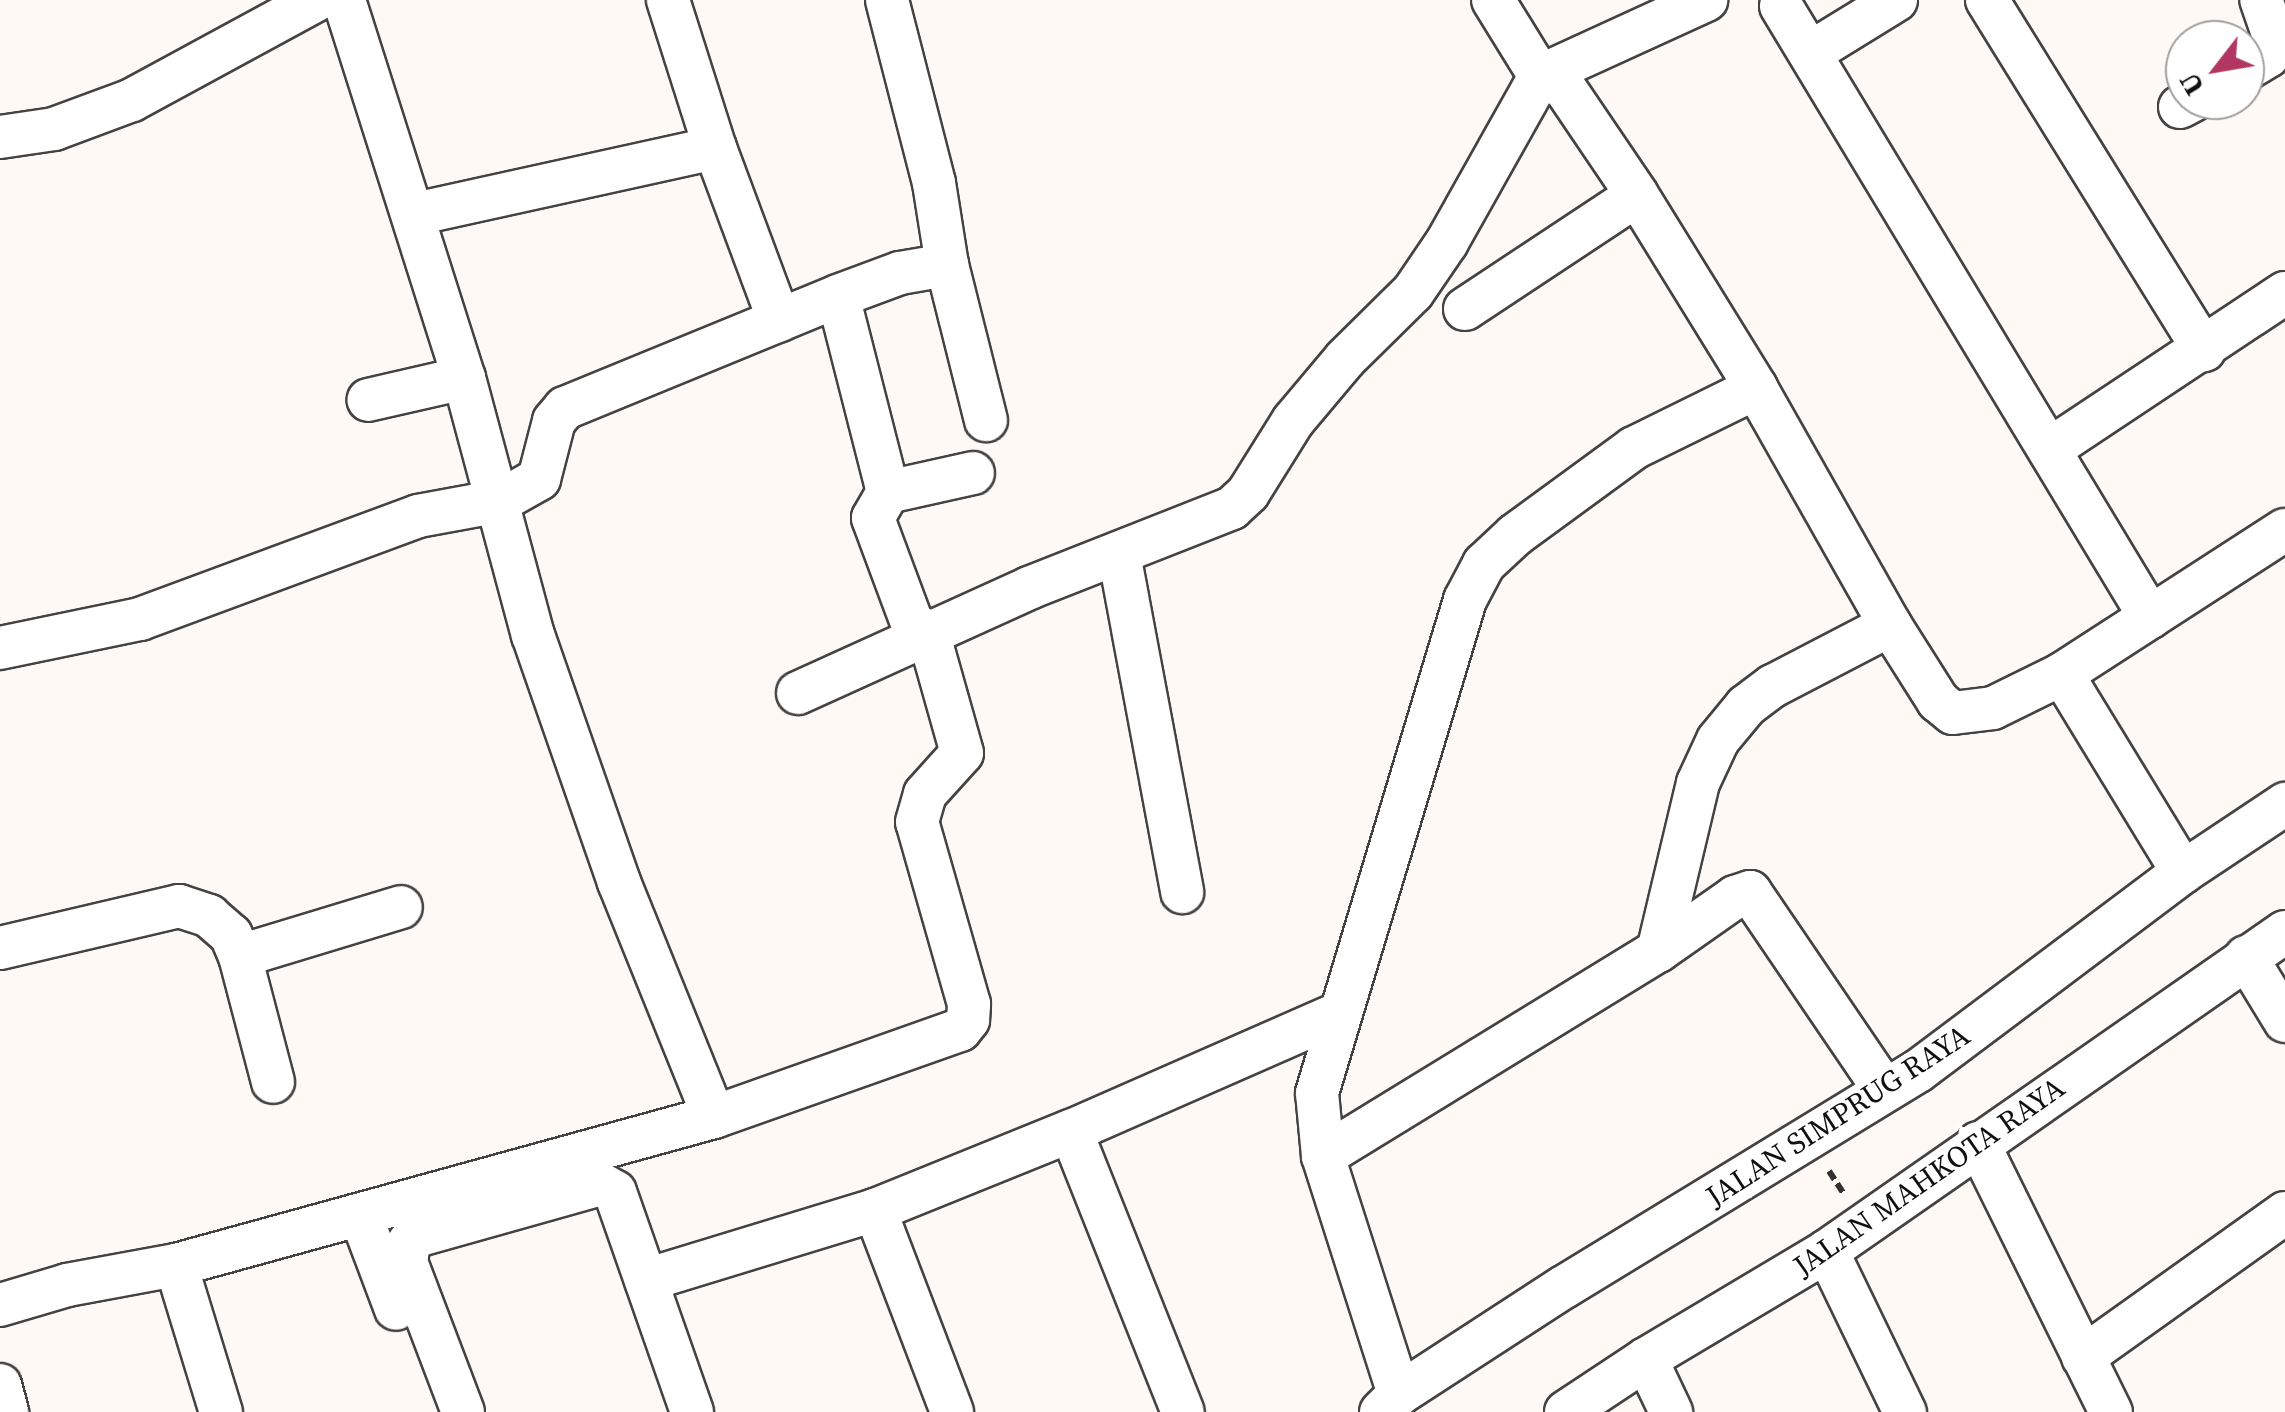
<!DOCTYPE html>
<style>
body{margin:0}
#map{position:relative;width:2285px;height:1412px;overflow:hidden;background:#fef9f5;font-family:"Source Serif 4",serif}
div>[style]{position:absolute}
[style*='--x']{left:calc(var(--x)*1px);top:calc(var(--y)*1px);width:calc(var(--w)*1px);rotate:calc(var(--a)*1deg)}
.path>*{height:6px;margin-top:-3px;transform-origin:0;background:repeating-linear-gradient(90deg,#323232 0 10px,transparent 0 15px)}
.roads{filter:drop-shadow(2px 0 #434343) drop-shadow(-2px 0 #434343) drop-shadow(0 2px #434343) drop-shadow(0 -2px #434343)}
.minor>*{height:42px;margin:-21px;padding:0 21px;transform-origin:21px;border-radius:21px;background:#fff}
span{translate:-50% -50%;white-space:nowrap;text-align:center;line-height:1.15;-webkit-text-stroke:10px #fff;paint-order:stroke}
.street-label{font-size:30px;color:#101010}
.north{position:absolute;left:2165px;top:20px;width:100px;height:100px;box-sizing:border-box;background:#fff;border:2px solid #9f9f9f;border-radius:50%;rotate:239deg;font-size:28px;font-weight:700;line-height:40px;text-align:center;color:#101010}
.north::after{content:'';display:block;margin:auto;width:35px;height:45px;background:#b23662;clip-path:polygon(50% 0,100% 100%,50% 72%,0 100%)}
</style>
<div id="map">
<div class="path">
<div style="--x:1829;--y:1171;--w:27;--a:57"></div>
</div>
<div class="roads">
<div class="minor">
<div style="--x:344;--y:0;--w:397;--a:72.4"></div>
<div style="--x:464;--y:378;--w:98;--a:167.1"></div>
<div style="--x:668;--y:0;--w:155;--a:72.4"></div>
<div style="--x:715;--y:148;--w:184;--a:69.6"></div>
<div style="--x:887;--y:0;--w:189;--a:75.6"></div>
<div style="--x:934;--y:183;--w:83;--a:81"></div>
<div style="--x:947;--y:265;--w:160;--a:75.9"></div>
<div style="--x:1493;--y:0;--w:89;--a:58.3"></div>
<div style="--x:1540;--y:76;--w:26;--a:25"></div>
<div style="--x:1564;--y:87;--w:130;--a:55.9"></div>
<div style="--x:1637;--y:195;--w:227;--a:58.3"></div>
<div style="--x:1756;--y:388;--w:272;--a:60.5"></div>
<div style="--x:1890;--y:625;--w:90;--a:57.7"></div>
<div style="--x:1938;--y:701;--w:19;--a:39"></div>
<div style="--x:1953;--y:713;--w:40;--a:-7.1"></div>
<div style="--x:1993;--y:708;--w:77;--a:-26.2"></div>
<div style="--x:2062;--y:674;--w:265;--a:-32.9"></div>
<div style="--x:1987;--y:0;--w:412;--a:58.2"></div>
<div style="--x:1781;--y:6;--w:714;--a:58.87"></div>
<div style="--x:1810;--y:53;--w:101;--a:-31.6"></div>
<div style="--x:2245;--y:70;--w:27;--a:-31"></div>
<div style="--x:2268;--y:56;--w:11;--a:-68"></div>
<div style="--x:2272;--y:46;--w:12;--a:-85"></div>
<div style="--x:2273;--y:34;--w:36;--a:-109"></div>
<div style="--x:1540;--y:76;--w:183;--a:-24.6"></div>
<div style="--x:2180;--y:107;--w:15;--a:-28"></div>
<div style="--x:0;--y:137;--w:55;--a:-8.4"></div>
<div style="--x:54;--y:129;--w:83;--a:-20.4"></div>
<div style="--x:132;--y:100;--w:209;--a:-28.5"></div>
<div style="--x:415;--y:214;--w:307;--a:-12.4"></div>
<div style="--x:1465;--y:309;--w:206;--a:-33.5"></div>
<div style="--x:464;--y:378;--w:266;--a:75"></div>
<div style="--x:533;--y:635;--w:262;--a:70.8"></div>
<div style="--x:619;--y:882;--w:253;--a:68"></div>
<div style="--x:2050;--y:449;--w:282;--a:-33.6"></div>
<div style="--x:888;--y:492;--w:87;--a:-12.6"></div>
<div style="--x:1119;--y:554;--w:344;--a:79.4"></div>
<div style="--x:0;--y:648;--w:143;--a:-11.7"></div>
<div style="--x:140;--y:619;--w:296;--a:-20.3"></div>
<div style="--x:418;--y:516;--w:83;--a:-10.4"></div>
<div style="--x:500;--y:501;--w:45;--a:-29.4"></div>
<div style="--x:539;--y:479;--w:60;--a:-75.5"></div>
<div style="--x:554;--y:421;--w:17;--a:-50"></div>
<div style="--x:565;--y:408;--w:295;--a:-22.3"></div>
<div style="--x:838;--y:296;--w:66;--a:-20.4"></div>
<div style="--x:900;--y:273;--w:48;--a:-9.7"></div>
<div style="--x:2062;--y:674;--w:232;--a:58.6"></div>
<div style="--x:798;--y:693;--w:254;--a:-24.4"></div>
<div style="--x:1029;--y:588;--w:218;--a:-21.5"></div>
<div style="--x:1232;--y:508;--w:22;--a:-43"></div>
<div style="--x:1248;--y:493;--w:85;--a:-58"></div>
<div style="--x:1293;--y:421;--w:81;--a:-50"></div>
<div style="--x:1345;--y:359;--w:95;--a:-44.6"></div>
<div style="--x:1413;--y:292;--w:60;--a:-55.8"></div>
<div style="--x:1447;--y:242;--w:190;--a:-60.7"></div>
<div style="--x:0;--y:948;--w:184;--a:-13.2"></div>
<div style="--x:179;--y:906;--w:32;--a:18"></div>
<div style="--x:209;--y:916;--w:29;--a:41"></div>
<div style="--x:231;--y:935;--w:23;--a:67"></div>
<div style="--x:240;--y:956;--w:130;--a:75.3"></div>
<div style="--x:1658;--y:951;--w:173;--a:-76.6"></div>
<div style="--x:1698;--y:783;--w:47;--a:-65.1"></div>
<div style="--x:1718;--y:740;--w:44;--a:-50.5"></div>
<div style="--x:1746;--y:706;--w:34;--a:-37"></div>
<div style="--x:1773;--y:686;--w:132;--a:-27.5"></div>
<div style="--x:240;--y:956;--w:168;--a:-16.9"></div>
<div style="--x:2246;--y:957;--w:75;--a:58.6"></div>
<div style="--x:1071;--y:1131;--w:302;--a:68.3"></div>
<div style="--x:1978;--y:1143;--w:300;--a:63.7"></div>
<div style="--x:1323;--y:1156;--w:393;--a:-31.5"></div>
<div style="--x:1658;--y:951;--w:94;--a:-35"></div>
<div style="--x:1735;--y:897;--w:16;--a:-18"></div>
<div style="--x:1750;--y:892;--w:240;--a:55.8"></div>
<div style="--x:875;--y:1210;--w:216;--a:69.1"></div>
<div style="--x:361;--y:1216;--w:99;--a:69.4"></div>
<div style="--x:1827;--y:1251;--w:179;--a:64.2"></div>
<div style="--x:176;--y:1265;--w:154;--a:73"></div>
<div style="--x:646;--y:1280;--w:239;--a:-17"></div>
<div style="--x:875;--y:1210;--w:211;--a:-22"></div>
<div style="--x:1071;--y:1131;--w:292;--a:-23.7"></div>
<div style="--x:0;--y:1305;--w:70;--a:-16.6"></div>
<div style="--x:67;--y:1285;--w:111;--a:-10.4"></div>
<div style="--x:176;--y:1265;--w:558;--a:-15.38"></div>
<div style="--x:714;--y:1117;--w:261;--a:-19.5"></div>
<div style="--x:960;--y:1030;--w:13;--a:-51"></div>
<div style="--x:968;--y:1020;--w:16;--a:-86"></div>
<div style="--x:969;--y:1004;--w:189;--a:-105.9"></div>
<div style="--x:917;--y:822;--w:29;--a:-74"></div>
<div style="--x:925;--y:794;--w:55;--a:-47.9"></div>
<div style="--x:962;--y:753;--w:126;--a:-105.7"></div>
<div style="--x:928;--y:632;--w:18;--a:-151"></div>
<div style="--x:912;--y:623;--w:112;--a:-110.4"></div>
<div style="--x:873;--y:518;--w:30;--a:-60"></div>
<div style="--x:888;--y:492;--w:202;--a:-104.3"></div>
<div style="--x:2083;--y:1357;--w:248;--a:-35.5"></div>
<div style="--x:1646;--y:1359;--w:59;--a:64.7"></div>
<div style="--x:0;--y:1385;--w:28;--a:75"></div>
<div style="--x:1399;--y:1394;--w:250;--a:-107.7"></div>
<div style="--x:1323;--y:1156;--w:63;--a:-95.4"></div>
<div style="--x:1317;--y:1093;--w:515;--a:-73.29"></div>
<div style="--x:1465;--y:600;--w:41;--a:-62.2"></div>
<div style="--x:1484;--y:564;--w:42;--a:-43.1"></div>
<div style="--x:1515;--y:535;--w:147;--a:-36.2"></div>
<div style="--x:1634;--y:448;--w:136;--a:-26.2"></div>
<div style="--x:463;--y:1412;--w:160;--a:-110.8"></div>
<div style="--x:406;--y:1262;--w:20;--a:-81"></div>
<div style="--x:409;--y:1242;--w:9;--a:-41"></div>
<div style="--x:416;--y:1236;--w:192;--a:-15.7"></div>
<div style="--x:601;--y:1184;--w:16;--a:30"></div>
<div style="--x:615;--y:1192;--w:233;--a:70.7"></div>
<div style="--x:1381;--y:1412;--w:25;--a:-45"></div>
<div style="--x:1399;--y:1394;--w:197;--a:-33"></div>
<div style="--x:1564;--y:1287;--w:415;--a:-31.4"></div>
<div style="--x:1918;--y:1071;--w:331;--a:-36.9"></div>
<div style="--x:2183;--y:872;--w:123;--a:-33.7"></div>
<div style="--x:1566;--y:1412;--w:96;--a:-33.5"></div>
<div style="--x:1646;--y:1359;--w:211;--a:-30.8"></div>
<div style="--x:1827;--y:1251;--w:558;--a:-34.86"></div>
</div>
</div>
<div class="street-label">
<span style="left:1838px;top:1116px;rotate:-33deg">JALAN SIMPRUG RAYA</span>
<span style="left:1929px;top:1177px;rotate:-35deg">JALAN MAHKOTA RAYA</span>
</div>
<div class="north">U</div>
</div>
